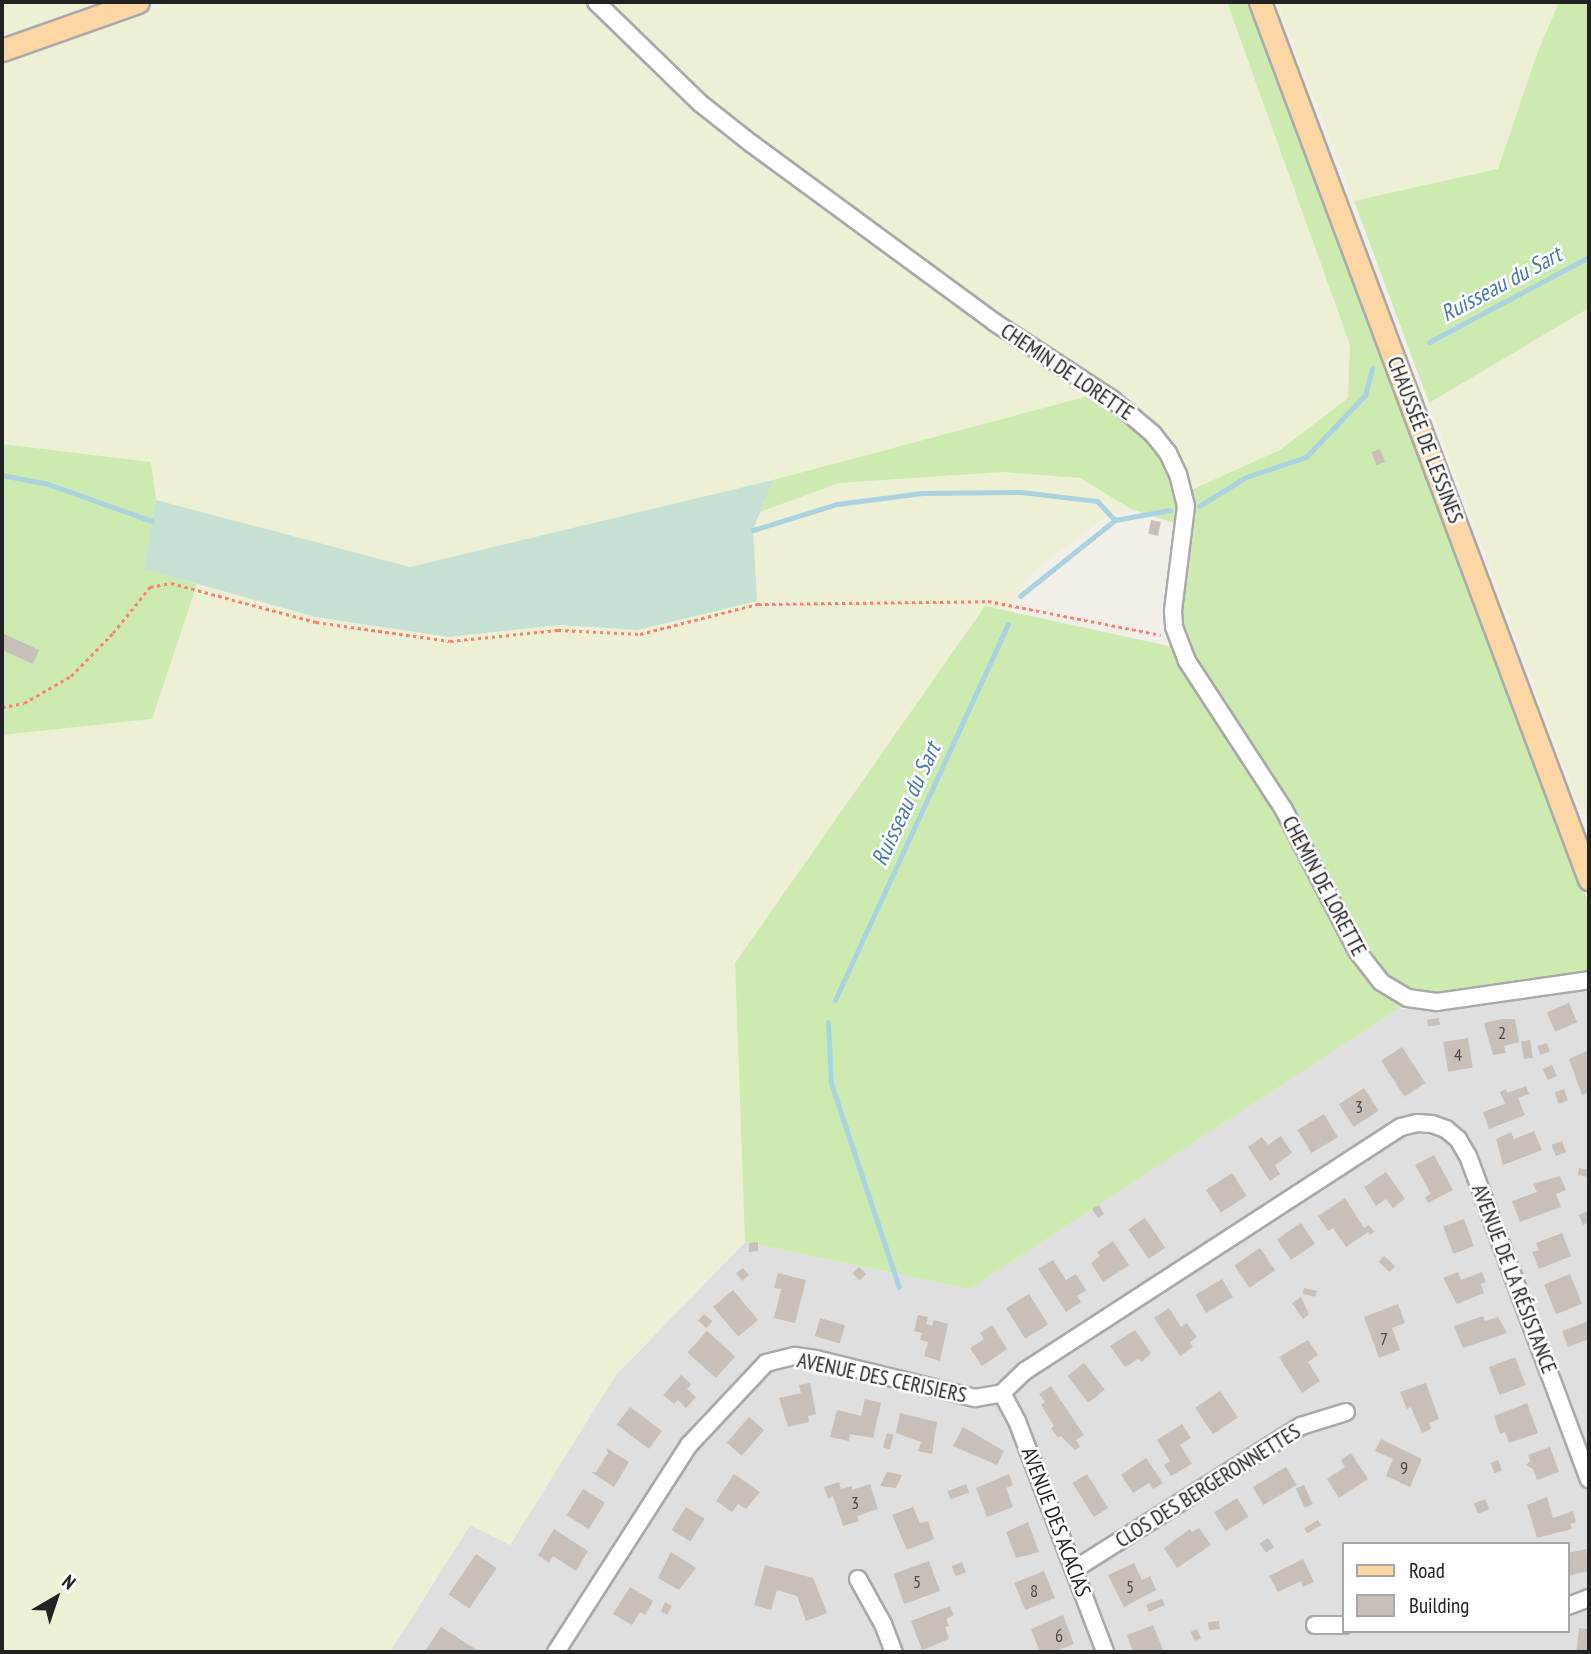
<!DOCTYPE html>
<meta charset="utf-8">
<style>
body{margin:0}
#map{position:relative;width:1591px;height:1654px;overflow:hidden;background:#f2efe9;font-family:"PT Sans Narrow",sans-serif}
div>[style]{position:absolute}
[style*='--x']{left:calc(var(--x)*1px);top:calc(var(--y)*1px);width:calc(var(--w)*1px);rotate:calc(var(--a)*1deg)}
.residential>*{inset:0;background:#e0dfdf}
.farmland>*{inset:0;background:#eef0d5}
.grass>*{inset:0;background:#cdebb0}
.wetland>*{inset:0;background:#c6e0d4}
.stream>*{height:5px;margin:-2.5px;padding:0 2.5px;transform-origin:2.5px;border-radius:2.5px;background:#aad3df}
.building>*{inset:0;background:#c7bfb8;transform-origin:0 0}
.path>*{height:2.5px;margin-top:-1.25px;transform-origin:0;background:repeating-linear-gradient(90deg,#fa8072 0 3.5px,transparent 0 7px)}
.roads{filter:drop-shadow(2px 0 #a9a9a9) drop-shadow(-2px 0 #a9a9a9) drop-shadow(0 2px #a9a9a9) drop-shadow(0 -2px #a9a9a9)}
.minor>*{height:16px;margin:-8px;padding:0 8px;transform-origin:8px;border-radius:8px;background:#fff}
.major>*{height:21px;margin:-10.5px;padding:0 10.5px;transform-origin:10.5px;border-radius:10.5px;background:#fcd6a4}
span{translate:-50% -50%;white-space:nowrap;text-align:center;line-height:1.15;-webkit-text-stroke:5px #fff;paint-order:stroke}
.number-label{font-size:18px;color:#4b4948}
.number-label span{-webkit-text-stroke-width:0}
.street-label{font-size:21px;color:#222}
.water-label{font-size:23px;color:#4a7aab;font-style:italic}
.frame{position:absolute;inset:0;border:4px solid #222;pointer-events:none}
.legend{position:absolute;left:1342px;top:1542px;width:228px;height:91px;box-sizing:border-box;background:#fff;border:2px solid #a7a7a7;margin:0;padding:9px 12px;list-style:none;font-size:21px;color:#222}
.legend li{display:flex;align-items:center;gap:14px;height:35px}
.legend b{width:35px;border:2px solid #a7a7a7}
.north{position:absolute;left:21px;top:1563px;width:70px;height:70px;-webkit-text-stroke:5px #fff;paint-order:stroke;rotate:39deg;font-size:19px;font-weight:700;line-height:28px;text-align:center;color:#222}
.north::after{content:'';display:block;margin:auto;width:24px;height:32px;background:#222;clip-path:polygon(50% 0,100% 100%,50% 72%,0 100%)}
</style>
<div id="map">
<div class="residential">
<div style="clip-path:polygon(evenodd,1589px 986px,1589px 1652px,390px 1652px,470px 1525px,510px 1545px,615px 1376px,745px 1242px,970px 1289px,1398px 1009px,1436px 1008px,1589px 986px,1344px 1544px,1568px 1544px,1568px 1631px,1344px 1631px,1344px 1544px)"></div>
</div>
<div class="farmland">
<div style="clip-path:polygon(2px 2px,106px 2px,2px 39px)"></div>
<div style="clip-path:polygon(172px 2px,592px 2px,686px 93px,1096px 394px,773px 480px,410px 567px,156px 500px,151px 462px,2px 444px,2px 63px)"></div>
<div style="clip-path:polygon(604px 2px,1227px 2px,1350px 345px,1348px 398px,1280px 450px,1189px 491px,1174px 456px,757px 143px,685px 83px)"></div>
<div style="clip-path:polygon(1277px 2px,1559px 2px,1538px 51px,1499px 170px,1354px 201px)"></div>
<div style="clip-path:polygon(1589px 308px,1589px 813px,1582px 815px,1429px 403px)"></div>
<div style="clip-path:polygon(1003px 472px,1080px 478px,1131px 509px,1109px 515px,1032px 572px,1008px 611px,985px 607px,735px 963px,745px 1242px,615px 1376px,510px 1545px,470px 1525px,390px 1652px,2px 1652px,2px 735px,152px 719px,197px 584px,316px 617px,449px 637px,558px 625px,637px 630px,757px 601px,753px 530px,760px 512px,839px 483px)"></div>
</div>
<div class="grass">
<div style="clip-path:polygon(1227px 2px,1252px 2px,1410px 424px,1589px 905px,1589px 974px,1398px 1009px,970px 1289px,745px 1242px,735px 963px,985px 606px,1169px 646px,1189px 527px,1189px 491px,1280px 450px,1348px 398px,1350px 345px)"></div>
<div style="clip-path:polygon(1559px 2px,1589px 2px,1589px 308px,1429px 403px,1354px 201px,1498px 169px,1538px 51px)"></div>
<div style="clip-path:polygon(1096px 394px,1156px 443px,1179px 491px,1180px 525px,1131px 509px,1080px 478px,1003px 472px,839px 483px,760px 512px,773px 480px)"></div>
<div style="clip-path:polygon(2px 444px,151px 462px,156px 500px,145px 569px,197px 584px,152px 719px,2px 735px)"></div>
</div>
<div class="wetland">
<div style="clip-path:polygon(773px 480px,753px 530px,757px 601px,637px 630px,558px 625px,449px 637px,316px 617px,144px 569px,156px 500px,410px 567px)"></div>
</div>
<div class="stream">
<div style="--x:1429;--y:342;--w:181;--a:-28"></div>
<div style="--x:2;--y:475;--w:47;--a:11.1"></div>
<div style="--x:48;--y:484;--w:110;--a:19.6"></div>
<div style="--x:1199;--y:506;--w:55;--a:-31.7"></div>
<div style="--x:1246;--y:477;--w:63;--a:-18.4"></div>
<div style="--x:1306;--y:457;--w:86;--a:-46.4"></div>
<div style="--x:1365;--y:395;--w:28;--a:-75"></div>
<div style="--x:753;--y:530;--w:88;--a:-17.2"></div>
<div style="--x:837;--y:504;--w:86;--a:-7.4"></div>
<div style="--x:922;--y:493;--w:99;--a:-0.6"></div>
<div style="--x:1021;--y:492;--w:77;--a:6.8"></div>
<div style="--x:1097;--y:501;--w:26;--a:47"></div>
<div style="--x:1020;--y:596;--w:122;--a:-38.7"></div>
<div style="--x:1115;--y:520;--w:56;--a:-10.3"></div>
<div style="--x:835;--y:1000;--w:414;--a:-65.3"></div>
<div style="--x:828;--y:1022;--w:61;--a:87.2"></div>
<div style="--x:831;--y:1083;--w:215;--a:71.6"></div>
</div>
<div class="building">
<div style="left:1380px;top:449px;width:14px;height:9px;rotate:69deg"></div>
<div style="left:1151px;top:520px;width:10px;height:14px;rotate:11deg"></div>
<div style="clip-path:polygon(2px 633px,39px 650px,33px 664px,2px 650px)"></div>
<div style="left:1569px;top:1003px;width:21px;height:24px;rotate:67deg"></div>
<div style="left:1439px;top:1018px;width:7px;height:12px;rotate:82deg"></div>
<div style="clip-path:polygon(1502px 1019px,1515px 1019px,1519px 1042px,1504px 1046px,1506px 1053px,1493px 1055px,1484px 1023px)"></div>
<div style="left:1468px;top:1038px;width:30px;height:25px;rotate:81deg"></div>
<div style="left:1530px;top:1040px;width:18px;height:9px;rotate:81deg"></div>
<div style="left:1547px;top:1043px;width:9px;height:10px;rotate:72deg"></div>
<div style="left:1402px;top:1047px;width:43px;height:25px;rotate:57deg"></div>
<div style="clip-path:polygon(1589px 1050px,1589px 1092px,1582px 1095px,1569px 1059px)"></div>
<div style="left:1552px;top:1065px;width:12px;height:10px;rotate:66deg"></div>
<div style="clip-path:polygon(1526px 1086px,1529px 1094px,1518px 1098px,1525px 1115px,1489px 1129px,1483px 1112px,1505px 1104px,1500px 1092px,1506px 1089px,1507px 1093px)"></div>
<div style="left:1364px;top:1088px;width:27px;height:30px;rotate:57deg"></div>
<div style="left:1564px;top:1089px;width:12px;height:10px;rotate:70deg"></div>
<div style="left:1324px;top:1114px;width:27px;height:31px;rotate:59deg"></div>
<div style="clip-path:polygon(1534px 1131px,1542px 1150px,1503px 1165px,1496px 1139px,1511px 1132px,1514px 1139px)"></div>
<div style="clip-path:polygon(1281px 1136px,1292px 1153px,1275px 1165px,1280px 1174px,1270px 1181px,1248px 1147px,1262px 1137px,1268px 1145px)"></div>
<div style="left:1562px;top:1141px;width:12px;height:11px;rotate:70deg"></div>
<div style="clip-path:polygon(1434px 1155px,1453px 1190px,1428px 1203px,1425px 1197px,1431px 1194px,1415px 1165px)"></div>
<div style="clip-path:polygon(1579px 1168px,1589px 1170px,1589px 1177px,1578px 1175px)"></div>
<div style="clip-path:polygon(1386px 1172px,1405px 1199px,1393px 1208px,1386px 1199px,1376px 1206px,1364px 1187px)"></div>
<div style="left:1232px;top:1173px;width:27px;height:31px;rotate:57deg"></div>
<div style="clip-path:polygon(1560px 1176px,1566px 1190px,1556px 1194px,1561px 1207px,1520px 1222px,1512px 1201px,1537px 1192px,1533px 1184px)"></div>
<div style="clip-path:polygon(1345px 1198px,1364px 1228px,1369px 1225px,1374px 1232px,1369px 1235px,1368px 1232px,1346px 1247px,1333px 1228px,1328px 1231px,1318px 1216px)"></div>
<div style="clip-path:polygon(1099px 1205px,1104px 1214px,1098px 1218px,1092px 1209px)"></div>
<div style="clip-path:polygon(1588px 1211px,1589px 1222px,1583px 1225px,1579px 1215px)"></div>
<div style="left:1145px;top:1218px;width:36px;height:20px;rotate:56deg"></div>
<div style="left:1464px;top:1219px;width:29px;height:22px;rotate:70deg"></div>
<div style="left:1301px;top:1223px;width:25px;height:29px;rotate:56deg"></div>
<div style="clip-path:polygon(1562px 1233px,1571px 1256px,1539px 1269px,1532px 1252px,1539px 1250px,1536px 1243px)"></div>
<div style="clip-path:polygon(1113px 1241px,1129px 1265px,1103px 1282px,1091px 1263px,1100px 1256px,1097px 1252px)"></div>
<div style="clip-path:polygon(758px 1242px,758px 1251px,749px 1252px,749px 1243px)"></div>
<div style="left:1260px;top:1248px;width:27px;height:31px;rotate:56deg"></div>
<div style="left:1384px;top:1256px;width:15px;height:8px;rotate:42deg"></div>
<div style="clip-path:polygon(1053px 1260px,1066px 1280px,1076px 1274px,1086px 1290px,1077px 1296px,1081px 1302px,1066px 1312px,1038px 1269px)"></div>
<div style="left:859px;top:1267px;width:10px;height:9px;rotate:45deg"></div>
<div style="clip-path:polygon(743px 1268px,749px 1275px,742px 1281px,736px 1273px)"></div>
<div style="clip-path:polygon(1458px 1272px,1461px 1280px,1482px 1272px,1486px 1282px,1481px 1284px,1484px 1293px,1457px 1304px,1443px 1278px)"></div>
<div style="clip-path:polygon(778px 1273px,806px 1280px,795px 1323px,774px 1318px,781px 1289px,774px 1288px)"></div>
<div style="left:1570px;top:1274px;width:32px;height:28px;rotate:68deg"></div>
<div style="left:1222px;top:1279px;width:21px;height:31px;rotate:59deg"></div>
<div style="left:1304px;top:1288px;width:13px;height:6px;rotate:13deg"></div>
<div style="left:733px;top:1290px;width:39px;height:26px;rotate:50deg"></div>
<div style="left:1029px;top:1294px;width:36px;height:27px;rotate:58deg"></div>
<div style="clip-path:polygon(1301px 1297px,1309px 1314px,1303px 1319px,1292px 1303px)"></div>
<div style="clip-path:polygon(1398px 1304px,1405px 1323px,1392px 1328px,1400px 1350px,1379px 1358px,1364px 1317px)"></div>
<div style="clip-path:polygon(1169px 1308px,1181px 1327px,1187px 1323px,1197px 1337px,1190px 1342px,1193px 1347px,1180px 1356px,1154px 1318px)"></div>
<div style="left:704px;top:1314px;width:11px;height:9px;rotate:41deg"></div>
<div style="clip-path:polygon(918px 1315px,928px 1317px,926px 1324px,932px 1326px,934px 1320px,948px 1324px,940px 1361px,924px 1356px,928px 1342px,920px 1340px,922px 1333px,914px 1331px)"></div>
<div style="clip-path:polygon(1483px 1316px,1485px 1321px,1498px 1317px,1507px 1333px,1463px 1348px,1454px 1326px)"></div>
<div style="left:820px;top:1318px;width:26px;height:19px;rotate:16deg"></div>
<div style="clip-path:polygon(1589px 1321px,1589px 1339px,1568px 1347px,1562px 1331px)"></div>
<div style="clip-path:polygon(992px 1325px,1007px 1349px,982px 1366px,970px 1348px,984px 1339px,980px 1333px)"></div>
<div style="clip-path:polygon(1135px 1330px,1151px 1353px,1142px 1362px,1138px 1359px,1125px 1367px,1110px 1346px)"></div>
<div style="left:707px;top:1331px;width:38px;height:29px;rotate:42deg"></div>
<div style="clip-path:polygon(1308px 1340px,1318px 1355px,1308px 1362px,1320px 1381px,1302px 1393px,1279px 1357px)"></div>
<div style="left:1515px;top:1357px;width:30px;height:28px;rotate:69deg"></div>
<div style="left:1084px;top:1363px;width:34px;height:21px;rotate:52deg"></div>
<div style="clip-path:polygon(681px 1375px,691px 1384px,687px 1389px,696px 1397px,686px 1408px,678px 1400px,674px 1404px,663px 1395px)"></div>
<div style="clip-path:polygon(810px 1383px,816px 1414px,808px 1416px,809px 1422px,788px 1427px,779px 1398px,801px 1393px,799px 1385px)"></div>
<div style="clip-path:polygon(1426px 1383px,1439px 1419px,1429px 1423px,1431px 1429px,1422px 1433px,1411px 1407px,1407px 1409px,1400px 1392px)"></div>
<div style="clip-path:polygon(1051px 1386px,1084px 1435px,1076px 1440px,1080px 1447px,1075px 1450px,1061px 1436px,1058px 1438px,1051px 1428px,1054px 1426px,1041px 1405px,1045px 1402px,1039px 1394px)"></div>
<div style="left:1220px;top:1391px;width:32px;height:30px;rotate:56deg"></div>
<div style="clip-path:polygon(865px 1399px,881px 1403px,873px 1438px,850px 1434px,849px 1441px,830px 1437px,837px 1410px,861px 1416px)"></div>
<div style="clip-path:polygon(1527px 1403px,1538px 1433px,1509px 1443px,1505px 1432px,1500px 1434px,1494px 1416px)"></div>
<div style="left:630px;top:1407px;width:40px;height:22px;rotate:37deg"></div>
<div style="clip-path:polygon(900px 1413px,937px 1422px,932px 1454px,918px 1451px,921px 1442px,896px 1433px)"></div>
<div style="left:749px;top:1417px;width:20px;height:34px;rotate:41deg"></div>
<div style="clip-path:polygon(1182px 1424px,1191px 1438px,1180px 1445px,1192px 1464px,1171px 1476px,1164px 1465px,1170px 1461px,1157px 1440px)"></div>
<div style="clip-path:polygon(963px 1427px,1004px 1451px,997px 1465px,953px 1446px)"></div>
<div style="left:887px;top:1433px;width:7px;height:15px;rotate:16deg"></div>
<div style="clip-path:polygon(1381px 1439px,1422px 1459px,1410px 1487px,1386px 1476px,1393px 1459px,1375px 1451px)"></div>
<div style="clip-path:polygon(1550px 1447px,1559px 1472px,1537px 1480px,1533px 1469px,1526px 1465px,1530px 1461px,1528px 1455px)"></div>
<div style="clip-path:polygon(606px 1448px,629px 1462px,614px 1487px,591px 1472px,596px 1472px,608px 1453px)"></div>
<div style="clip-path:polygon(1351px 1453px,1368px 1479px,1339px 1498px,1327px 1479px,1345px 1467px,1341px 1460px)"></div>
<div style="clip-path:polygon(1146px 1458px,1163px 1483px,1153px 1489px,1149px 1483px,1133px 1493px,1121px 1475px)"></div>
<div style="left:1498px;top:1460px;width:11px;height:8px;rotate:68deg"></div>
<div style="left:1286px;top:1467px;width:21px;height:39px;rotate:59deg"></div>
<div style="clip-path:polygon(887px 1472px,902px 1475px,896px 1488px,880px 1486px)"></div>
<div style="clip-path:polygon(734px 1474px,760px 1492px,746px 1509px,738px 1504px,732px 1512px,716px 1501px)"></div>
<div style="clip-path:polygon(1009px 1474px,1013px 1485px,1006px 1488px,1013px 1507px,987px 1517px,976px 1488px)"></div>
<div style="left:1087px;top:1474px;width:40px;height:17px;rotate:58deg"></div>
<div style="clip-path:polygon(839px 1482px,841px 1489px,852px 1486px,852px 1490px,870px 1484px,878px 1509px,857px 1516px,859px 1521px,843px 1526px,833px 1496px,828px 1499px,824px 1487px)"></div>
<div style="left:966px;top:1484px;width:9px;height:20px;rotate:69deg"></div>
<div style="left:1304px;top:1485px;width:21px;height:9px;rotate:65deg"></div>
<div style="left:583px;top:1489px;width:26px;height:31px;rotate:32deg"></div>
<div style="clip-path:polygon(1547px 1497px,1553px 1518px,1573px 1511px,1576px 1522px,1570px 1524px,1572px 1529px,1537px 1538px,1527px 1505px)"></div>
<div style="left:1237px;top:1498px;width:22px;height:27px;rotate:58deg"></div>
<div style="left:1485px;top:1499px;width:11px;height:12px;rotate:68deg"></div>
<div style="left:686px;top:1507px;width:22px;height:27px;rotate:32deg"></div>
<div style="clip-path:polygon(913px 1507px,920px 1523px,928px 1521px,934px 1539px,907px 1550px,892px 1515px)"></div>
<div style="left:1318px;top:1520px;width:6px;height:16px;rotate:59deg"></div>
<div style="clip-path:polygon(1028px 1522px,1039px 1552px,1016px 1558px,1006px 1532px)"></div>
<div style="clip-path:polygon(1199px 1528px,1211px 1545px,1177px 1568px,1164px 1548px,1190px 1529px,1192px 1532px)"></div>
<div style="clip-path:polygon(554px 1529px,588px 1551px,576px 1571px,553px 1556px,549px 1563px,538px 1555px)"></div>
<div style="left:1268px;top:1538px;width:11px;height:10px;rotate:56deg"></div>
<div style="clip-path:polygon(1586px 1549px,1589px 1571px,1568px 1576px,1568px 1553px)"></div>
<div style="clip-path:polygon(671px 1552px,696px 1568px,679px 1590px,658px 1578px)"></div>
<div style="left:476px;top:1554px;width:25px;height:49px;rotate:34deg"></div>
<div style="clip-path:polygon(1303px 1559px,1314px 1582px,1303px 1587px,1301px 1581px,1278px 1592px,1269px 1576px)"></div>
<div style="left:929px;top:1561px;width:32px;height:38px;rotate:70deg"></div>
<div style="left:962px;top:1562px;width:11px;height:11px;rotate:68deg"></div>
<div style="clip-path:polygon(1134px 1563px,1142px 1580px,1150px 1576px,1156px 1590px,1124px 1607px,1108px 1575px)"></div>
<div style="clip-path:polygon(765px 1565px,813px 1578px,827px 1613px,806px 1621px,797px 1596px,777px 1590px,771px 1610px,754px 1605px)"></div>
<div style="left:1044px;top:1571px;width:29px;height:32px;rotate:68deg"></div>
<div style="clip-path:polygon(630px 1587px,653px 1601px,645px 1615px,640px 1612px,632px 1625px,613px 1614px)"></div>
<div style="clip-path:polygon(1162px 1599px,1165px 1605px,1149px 1612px,1146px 1605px)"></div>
<div style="clip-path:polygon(665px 1602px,672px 1606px,667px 1615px,661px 1611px)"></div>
<div style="clip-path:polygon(950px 1606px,954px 1615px,946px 1619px,949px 1626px,945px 1627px,949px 1639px,922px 1650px,911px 1621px)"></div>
<div style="clip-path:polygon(1063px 1615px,1074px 1644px,1054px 1652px,1040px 1652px,1031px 1629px)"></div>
<div style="left:1219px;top:1621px;width:8px;height:11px;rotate:83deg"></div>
<div style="clip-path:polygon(1153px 1625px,1164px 1652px,1133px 1652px,1127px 1635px)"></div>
<div style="clip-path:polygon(441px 1627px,480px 1652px,425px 1651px)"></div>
<div style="left:1579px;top:1628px;width:10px;height:22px;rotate:6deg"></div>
<div style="left:1197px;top:1629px;width:10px;height:7px;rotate:66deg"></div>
</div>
<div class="path">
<div style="--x:2;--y:707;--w:22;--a:-10"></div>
<div style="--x:24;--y:703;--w:54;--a:-29.9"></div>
<div style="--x:71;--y:676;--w:60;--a:-45.7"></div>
<div style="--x:113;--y:633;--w:59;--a:-51.2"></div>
<div style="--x:150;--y:587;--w:21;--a:-11"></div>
<div style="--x:171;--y:583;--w:150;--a:15.1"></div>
<div style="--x:316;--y:622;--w:135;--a:8.1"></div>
<div style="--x:450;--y:641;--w:109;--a:-5.8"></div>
<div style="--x:558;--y:630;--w:82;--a:2.8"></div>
<div style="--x:640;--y:634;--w:122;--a:-14.3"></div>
<div style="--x:758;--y:604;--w:230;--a:-0.7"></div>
<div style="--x:988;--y:601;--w:176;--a:11.1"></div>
</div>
<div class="roads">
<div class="minor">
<div style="--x:596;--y:2;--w:145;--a:44.2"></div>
<div style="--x:700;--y:103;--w:66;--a:38.3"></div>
<div style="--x:752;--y:144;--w:300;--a:36.3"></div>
<div style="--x:994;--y:322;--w:142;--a:33.2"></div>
<div style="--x:1113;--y:400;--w:52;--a:40.4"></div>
<div style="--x:1153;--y:434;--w:24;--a:52"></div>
<div style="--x:1168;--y:453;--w:23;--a:65"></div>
<div style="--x:1178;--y:474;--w:33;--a:76"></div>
<div style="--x:1186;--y:506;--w:106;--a:97.1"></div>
<div style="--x:1173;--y:611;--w:16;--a:86"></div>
<div style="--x:1174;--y:627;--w:36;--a:69"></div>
<div style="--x:1187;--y:661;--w:176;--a:56.9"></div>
<div style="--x:1283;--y:808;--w:161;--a:62.6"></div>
<div style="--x:1357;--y:951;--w:39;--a:52"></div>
<div style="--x:1381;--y:982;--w:31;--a:31"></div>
<div style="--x:1408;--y:998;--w:29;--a:8"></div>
<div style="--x:1437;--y:1002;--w:154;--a:-8.2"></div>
<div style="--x:1002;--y:1393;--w:32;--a:62"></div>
<div style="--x:1017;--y:1421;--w:247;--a:69.1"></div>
<div style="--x:1075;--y:1569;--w:267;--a:-32.3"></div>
<div style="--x:1301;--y:1426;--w:47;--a:-17.3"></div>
<div style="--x:858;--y:1579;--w:51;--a:60.9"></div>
<div style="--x:883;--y:1624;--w:30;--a:69"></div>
<div style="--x:1568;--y:1606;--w:22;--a:-21"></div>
<div style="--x:1315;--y:1625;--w:29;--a:0"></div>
<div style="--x:556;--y:1652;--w:246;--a:-57.3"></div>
<div style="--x:689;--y:1445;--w:112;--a:-46.8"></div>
<div style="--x:766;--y:1363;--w:30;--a:-14"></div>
<div style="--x:795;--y:1356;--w:21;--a:8"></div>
<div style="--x:816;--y:1359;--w:164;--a:13.8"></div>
<div style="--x:975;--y:1398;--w:27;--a:-10"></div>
<div style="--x:1002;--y:1393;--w:32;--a:-44"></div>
<div style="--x:1025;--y:1371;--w:448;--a:-33"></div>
<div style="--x:1401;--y:1127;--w:16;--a:-14"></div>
<div style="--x:1417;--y:1123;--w:15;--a:4"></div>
<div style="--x:1432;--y:1124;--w:15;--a:20"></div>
<div style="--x:1446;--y:1129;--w:16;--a:40"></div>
<div style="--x:1458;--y:1139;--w:20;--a:60"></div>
<div style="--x:1468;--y:1156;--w:345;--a:69.5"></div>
</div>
<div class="major">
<div style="--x:1260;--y:2;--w:937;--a:69.44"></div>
<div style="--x:2;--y:50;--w:144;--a:-19.4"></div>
</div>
</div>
<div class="number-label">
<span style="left:1502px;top:1033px">2</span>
<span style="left:1458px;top:1055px">4</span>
<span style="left:1359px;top:1107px">3</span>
<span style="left:1384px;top:1339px">7</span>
<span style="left:1404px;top:1468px">9</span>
<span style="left:855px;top:1503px">3</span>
<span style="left:917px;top:1582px">5</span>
<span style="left:1130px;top:1587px">5</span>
<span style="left:1034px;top:1591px">8</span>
<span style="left:1059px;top:1636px">6</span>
</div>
<div class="street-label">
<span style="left:1067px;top:372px;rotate:34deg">CHEMIN DE LORETTE</span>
<span style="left:1425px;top:440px;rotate:69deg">CHAUSSÉE DE LESSINES</span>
<span style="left:1324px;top:886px;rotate:62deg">CHEMIN DE LORETTE</span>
<span style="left:1514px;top:1279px;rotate:69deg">AVENUE DE LA RÉSISTANCE</span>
<span style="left:882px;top:1378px;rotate:12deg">AVENUE DES CERISIERS</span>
<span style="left:1208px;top:1486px;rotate:-32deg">CLOS DES BERGERONNETTES</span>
<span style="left:1056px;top:1522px;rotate:69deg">AVENUE DES ACACIAS</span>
</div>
<div class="water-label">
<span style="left:1501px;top:284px;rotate:-28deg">Ruisseau du Sart</span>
<span style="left:906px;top:804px;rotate:-65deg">Ruisseau du Sart</span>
</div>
<div class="frame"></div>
<ul class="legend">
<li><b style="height:9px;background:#fcd6a4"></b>Road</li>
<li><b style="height:19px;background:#c7bfb8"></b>Building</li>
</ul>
<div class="north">N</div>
</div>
